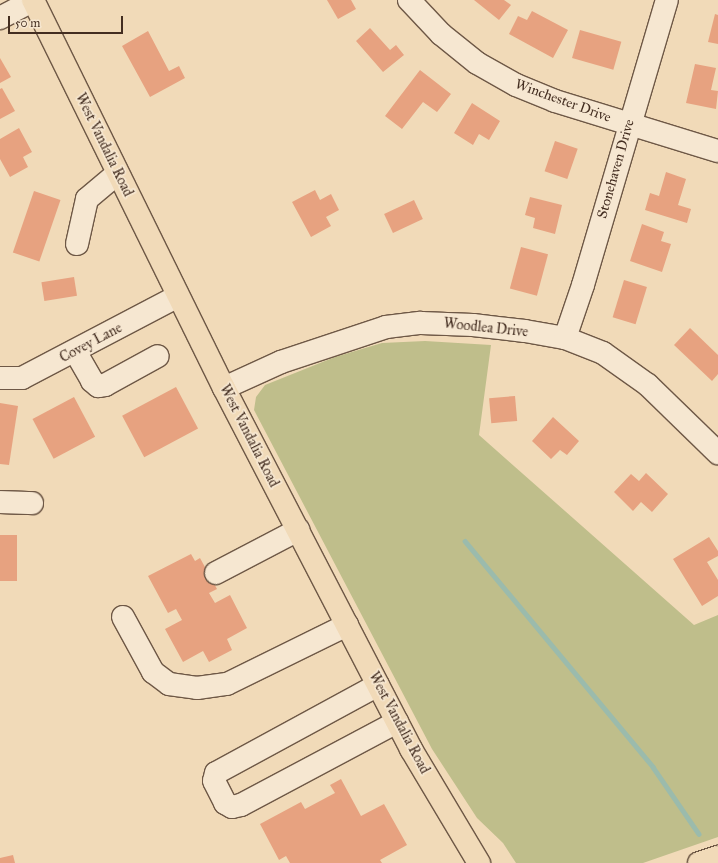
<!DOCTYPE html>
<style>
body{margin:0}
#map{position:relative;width:718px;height:863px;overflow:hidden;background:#f1dab8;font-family:"IM FELL Great Primer",serif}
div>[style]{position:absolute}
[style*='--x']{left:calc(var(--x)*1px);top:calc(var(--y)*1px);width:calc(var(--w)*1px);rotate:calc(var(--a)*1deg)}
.green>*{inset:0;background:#bfbe8b}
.stream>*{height:4.5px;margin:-2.25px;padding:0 2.25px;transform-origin:2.25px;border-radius:2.25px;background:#9bbbac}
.building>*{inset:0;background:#e7a280;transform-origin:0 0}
.roads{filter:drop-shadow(1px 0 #6e5846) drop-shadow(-1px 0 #6e5846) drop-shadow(0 1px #6e5846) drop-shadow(0 -1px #6e5846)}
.minor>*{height:22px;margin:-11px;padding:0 11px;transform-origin:11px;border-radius:11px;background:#f6e7d1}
.major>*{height:22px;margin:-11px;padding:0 11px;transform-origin:11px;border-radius:11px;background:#f1dab8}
span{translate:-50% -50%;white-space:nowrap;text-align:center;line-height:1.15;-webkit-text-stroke:3.5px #f6e7d1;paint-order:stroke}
.street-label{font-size:14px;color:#432d20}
.scale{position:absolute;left:8px;top:16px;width:115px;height:18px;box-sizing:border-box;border:2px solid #432d20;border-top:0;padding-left:5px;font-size:12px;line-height:14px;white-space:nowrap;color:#432d20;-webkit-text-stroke:3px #f6e7d1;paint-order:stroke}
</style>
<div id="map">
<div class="green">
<div style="clip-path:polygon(425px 341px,491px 345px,479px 435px,694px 625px,718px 615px,718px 837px,643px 863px,516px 863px,503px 843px,477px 818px,432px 749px,254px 410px,256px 397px,265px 385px,335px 357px,382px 343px)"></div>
</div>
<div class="stream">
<div style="--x:465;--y:541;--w:294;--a:50.2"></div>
<div style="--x:653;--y:767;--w:81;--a:55.5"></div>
</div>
<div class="building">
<div style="clip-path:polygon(327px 0,351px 0,356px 9px,338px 19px)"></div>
<div style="clip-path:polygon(474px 0,504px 0,511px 5px,499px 20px)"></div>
<div style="clip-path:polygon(532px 11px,568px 30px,553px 58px,509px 34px,518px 16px,527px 20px)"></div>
<div style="clip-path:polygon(715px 14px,718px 15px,718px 44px,708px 42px)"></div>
<div style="clip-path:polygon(370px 28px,390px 50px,396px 45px,404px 55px,383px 72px,356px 41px)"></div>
<div style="left:580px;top:30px;width:43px;height:29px;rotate:16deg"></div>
<div style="clip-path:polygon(148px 31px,169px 71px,179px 66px,185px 78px,150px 97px,122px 46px)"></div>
<div style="clip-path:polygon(0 58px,11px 77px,0 83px)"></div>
<div style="clip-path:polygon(695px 64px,716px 68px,711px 90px,718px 91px,716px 109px,686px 103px)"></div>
<div style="clip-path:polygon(420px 70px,451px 94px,437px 112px,423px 102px,402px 129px,385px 116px)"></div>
<div style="clip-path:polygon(2px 88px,15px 111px,0 119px,0 89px)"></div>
<div style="clip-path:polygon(472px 103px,500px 121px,489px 140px,479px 134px,473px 145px,454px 133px)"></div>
<div style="clip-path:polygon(19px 128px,32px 152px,23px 157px,28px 167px,10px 177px,0 159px,0 139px)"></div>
<div style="left:555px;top:141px;width:24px;height:32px;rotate:19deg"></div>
<div style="clip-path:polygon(666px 172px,686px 179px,678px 205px,691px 209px,687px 223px,645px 210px,650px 193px,659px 196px)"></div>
<div style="clip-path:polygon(315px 190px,320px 200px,331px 194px,339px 210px,326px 217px,331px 226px,311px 237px,292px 202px)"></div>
<div style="left:34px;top:191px;width:28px;height:65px;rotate:19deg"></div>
<div style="clip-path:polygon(530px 197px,562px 205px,555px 234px,533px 228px,535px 218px,525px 215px)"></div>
<div style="left:414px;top:200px;width:21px;height:33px;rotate:65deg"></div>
<div style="clip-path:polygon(642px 224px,664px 232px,661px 241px,671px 244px,662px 272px,630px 261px)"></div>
<div style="left:521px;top:247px;width:28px;height:43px;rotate:15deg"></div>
<div style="left:74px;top:277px;width:19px;height:33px;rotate:81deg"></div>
<div style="left:624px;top:280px;width:24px;height:39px;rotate:17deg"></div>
<div style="clip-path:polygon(690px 328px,718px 355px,718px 374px,712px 381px,674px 345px)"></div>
<div style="left:176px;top:387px;width:47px;height:61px;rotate:62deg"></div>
<div style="left:515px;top:396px;width:25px;height:26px;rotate:85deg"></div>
<div style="left:74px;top:397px;width:45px;height:47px;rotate:62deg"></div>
<div style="clip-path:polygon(0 403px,18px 406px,9px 465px,0 464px)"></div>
<div style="clip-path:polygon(553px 417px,579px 441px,567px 455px,560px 450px,551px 459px,532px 441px)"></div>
<div style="clip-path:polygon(646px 473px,668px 494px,652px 512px,641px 502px,633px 511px,614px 492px,631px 474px,639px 481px)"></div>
<div style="left:0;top:535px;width:17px;height:46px"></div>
<div style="clip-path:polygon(709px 537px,718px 551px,718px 556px,707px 562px,718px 580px,718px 596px,702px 606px,673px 559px)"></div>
<div style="clip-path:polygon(191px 554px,195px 561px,200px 558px,217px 589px,209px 593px,215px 603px,230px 595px,247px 628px,227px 639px,232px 650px,209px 662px,203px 651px,183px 662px,165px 629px,182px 620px,176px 609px,168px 613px,148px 576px)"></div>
<div style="clip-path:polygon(341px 779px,361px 816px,384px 804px,407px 845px,380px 860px,382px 863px,290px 863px,286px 856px,279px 860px,260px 824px,301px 802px,305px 809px,335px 793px,330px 785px)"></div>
<div style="clip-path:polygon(13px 855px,15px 863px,0 863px,0 858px)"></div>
</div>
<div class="roads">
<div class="minor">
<div style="--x:409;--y:0;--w:47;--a:46.7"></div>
<div style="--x:441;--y:34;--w:46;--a:38.9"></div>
<div style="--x:477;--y:63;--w:45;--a:29.4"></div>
<div style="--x:516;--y:85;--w:42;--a:22.3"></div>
<div style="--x:555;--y:101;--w:170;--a:17.1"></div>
<div style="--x:0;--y:18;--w:38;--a:-28"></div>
<div style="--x:77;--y:244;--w:46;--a:-77.5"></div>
<div style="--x:87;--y:199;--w:40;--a:-40"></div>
<div style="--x:565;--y:338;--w:56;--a:-71.2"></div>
<div style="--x:583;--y:285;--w:297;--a:-73.6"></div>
<div style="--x:75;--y:351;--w:34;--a:60"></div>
<div style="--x:92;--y:381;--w:8;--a:40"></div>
<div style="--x:98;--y:386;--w:7;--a:-8"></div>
<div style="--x:105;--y:385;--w:60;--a:-28.7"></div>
<div style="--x:0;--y:378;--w:22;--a:0"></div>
<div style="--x:22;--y:378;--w:176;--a:-27.7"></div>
<div style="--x:224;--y:388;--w:63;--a:-24.5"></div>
<div style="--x:281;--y:362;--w:111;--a:-18.4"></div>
<div style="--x:386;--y:327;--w:35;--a:-7"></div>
<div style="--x:421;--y:323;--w:52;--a:2.2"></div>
<div style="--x:473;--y:325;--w:52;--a:6.6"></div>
<div style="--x:525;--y:331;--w:41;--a:9.9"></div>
<div style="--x:565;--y:338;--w:41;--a:21.5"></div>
<div style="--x:603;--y:353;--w:55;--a:35.4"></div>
<div style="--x:648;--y:385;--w:98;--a:44.2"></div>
<div style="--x:0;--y:502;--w:32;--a:2"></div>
<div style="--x:216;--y:573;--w:93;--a:-27.7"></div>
<div style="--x:123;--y:617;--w:63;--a:61.4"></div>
<div style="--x:153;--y:672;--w:20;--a:37"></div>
<div style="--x:169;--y:684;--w:28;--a:8"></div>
<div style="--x:197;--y:688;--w:30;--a:-8"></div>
<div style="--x:227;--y:684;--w:134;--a:-26.2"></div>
<div style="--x:378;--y:685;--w:184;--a:151.5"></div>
<div style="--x:216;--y:773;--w:8;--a:104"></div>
<div style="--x:214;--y:781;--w:25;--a:63"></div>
<div style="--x:225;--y:803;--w:8;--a:30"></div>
<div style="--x:232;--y:807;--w:9;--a:-13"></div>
<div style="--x:241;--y:805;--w:177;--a:-28"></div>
</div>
<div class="major">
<div style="--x:33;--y:0;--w:432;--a:63.8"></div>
<div style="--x:224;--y:388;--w:407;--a:62.6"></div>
<div style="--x:411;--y:749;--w:133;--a:59.2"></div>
<div style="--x:699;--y:863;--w:20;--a:-18"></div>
</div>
</div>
<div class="street-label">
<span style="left:563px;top:101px;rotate:20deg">Winchester Drive</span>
<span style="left:104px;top:145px;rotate:64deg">West Vandalia Road</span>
<span style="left:616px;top:169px;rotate:-74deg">Stonehaven Drive</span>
<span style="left:486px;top:328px;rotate:6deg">Woodlea Drive</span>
<span style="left:91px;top:343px;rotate:-28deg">Covey Lane</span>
<span style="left:249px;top:436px;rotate:63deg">West Vandalia Road</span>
<span style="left:399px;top:723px;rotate:62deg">West Vandalia Road</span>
</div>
<div class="scale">50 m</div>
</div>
